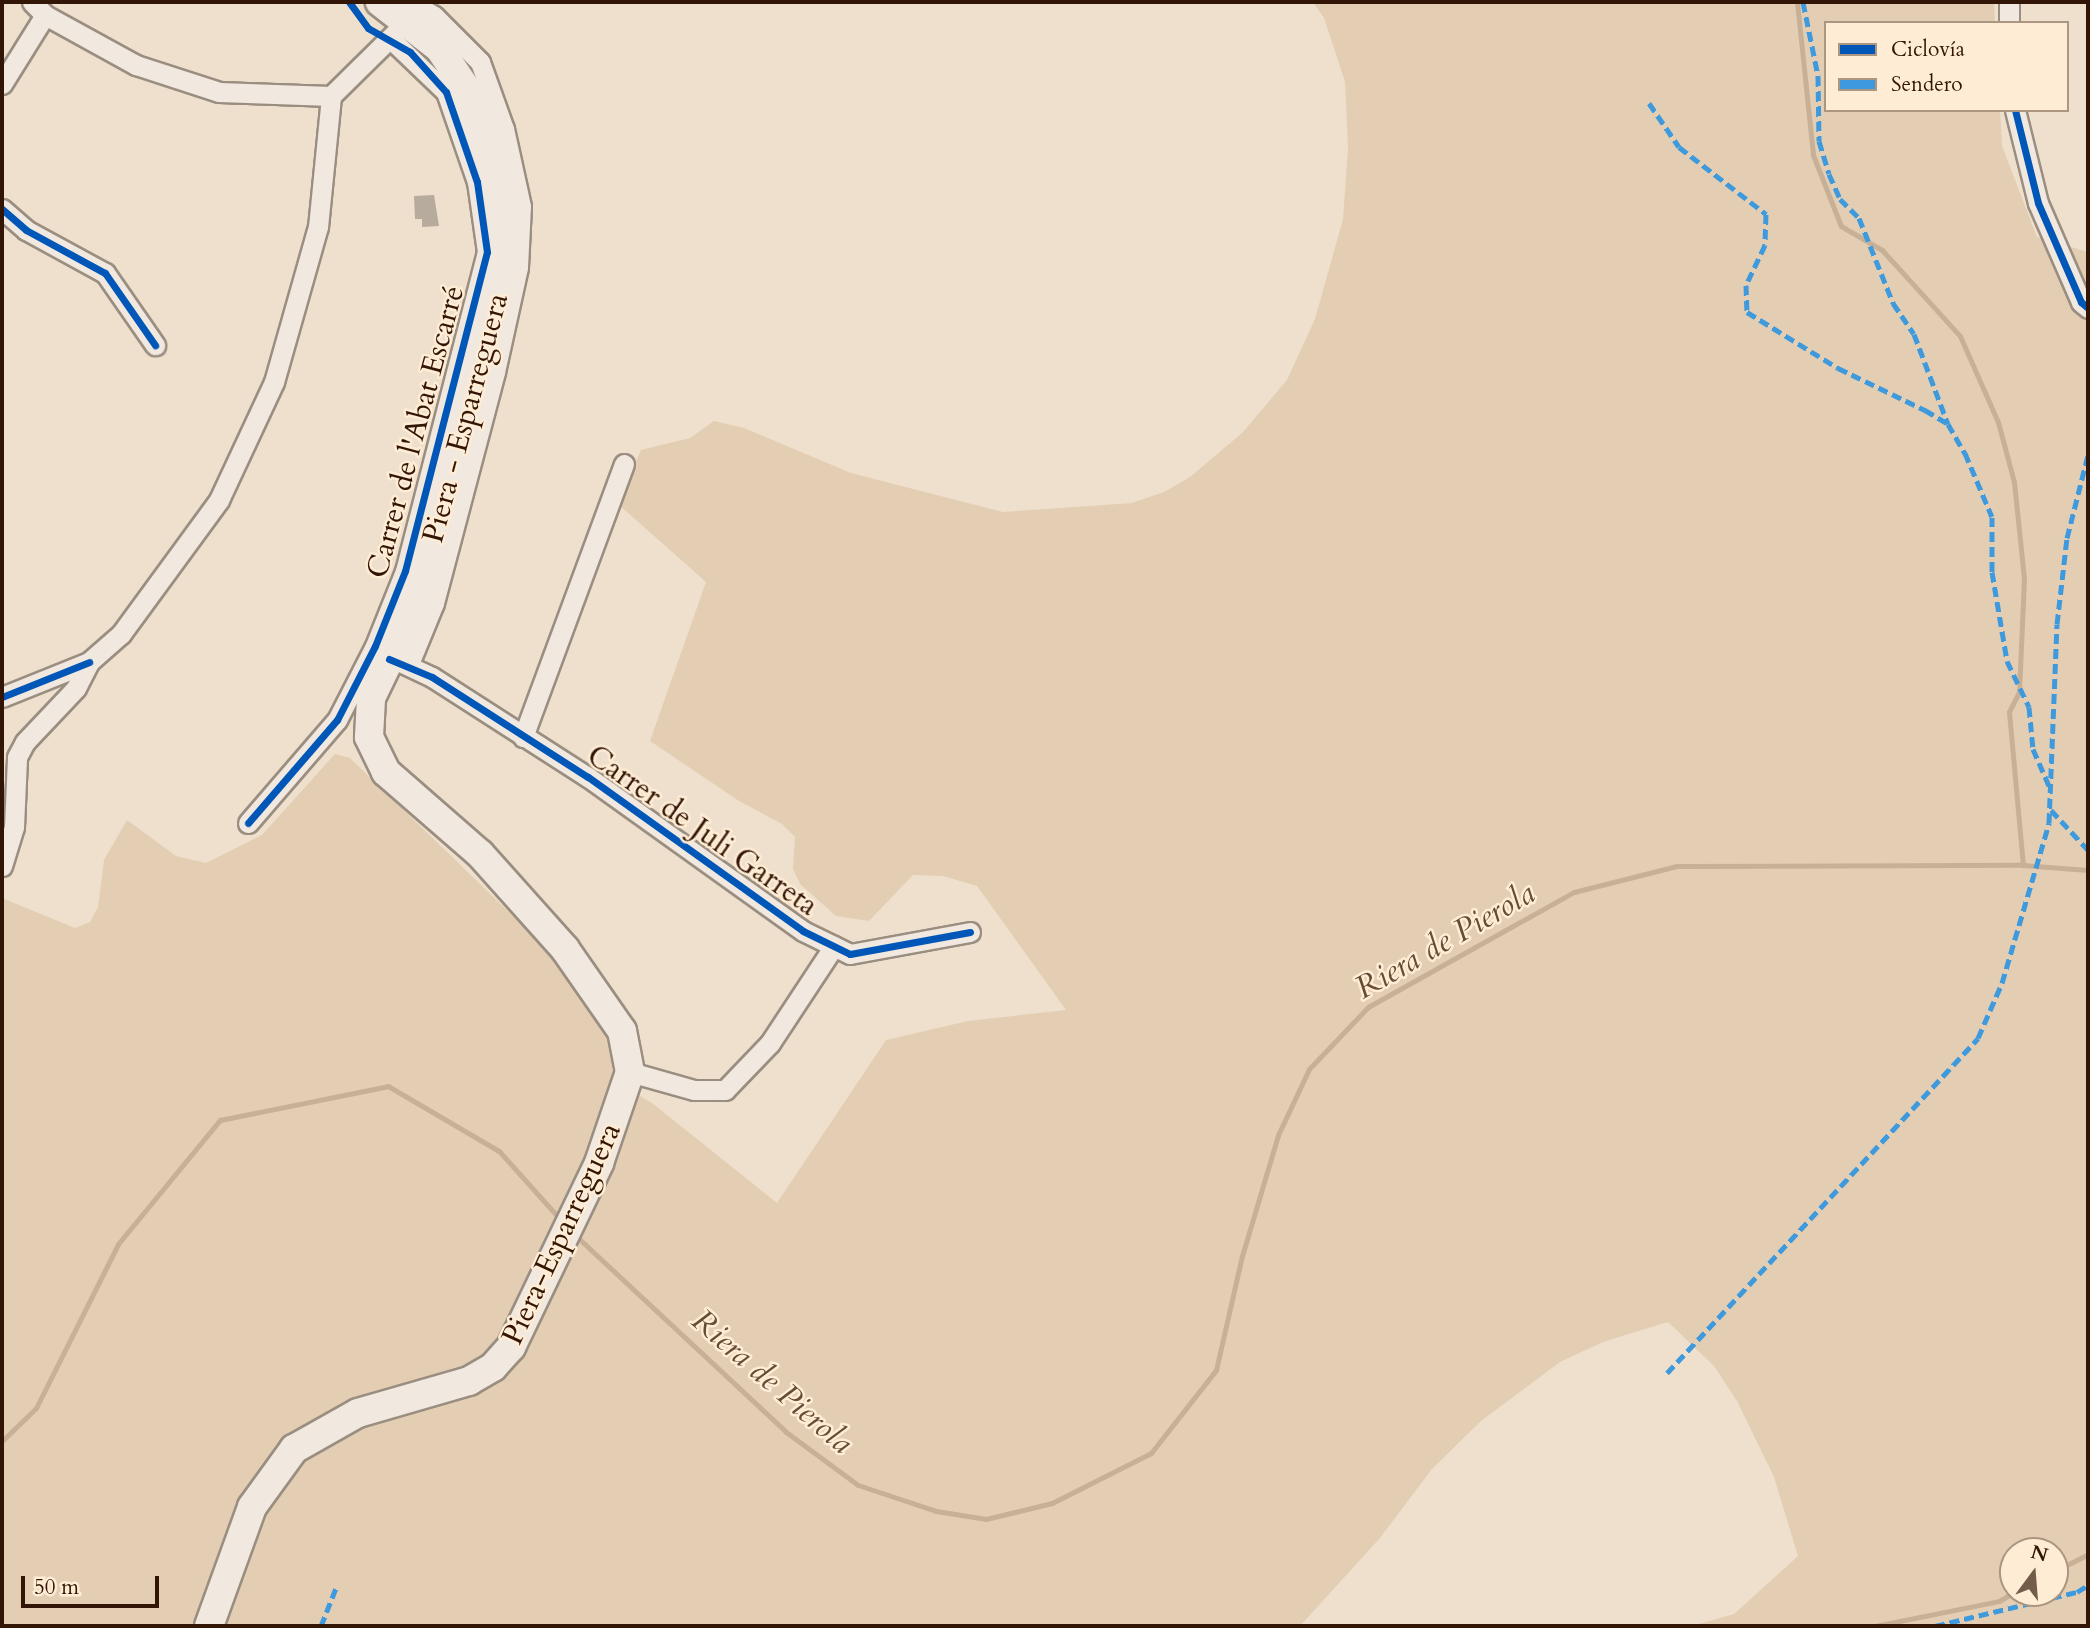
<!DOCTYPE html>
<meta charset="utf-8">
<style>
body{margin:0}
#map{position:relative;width:2090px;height:1628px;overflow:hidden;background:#efe0cd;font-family:Cardo,serif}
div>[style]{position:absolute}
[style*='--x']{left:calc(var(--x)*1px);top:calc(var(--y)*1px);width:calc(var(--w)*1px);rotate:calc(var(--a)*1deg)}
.green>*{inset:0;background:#e3ceb4}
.stream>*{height:5px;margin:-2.5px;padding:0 2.5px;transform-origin:2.5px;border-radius:2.5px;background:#c8b096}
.building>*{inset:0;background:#b7ab9e}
.roads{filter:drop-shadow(2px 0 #9a8e81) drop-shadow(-2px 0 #9a8e81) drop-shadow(0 2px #9a8e81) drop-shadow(0 -2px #9a8e81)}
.street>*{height:19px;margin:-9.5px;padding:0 9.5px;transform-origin:9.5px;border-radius:9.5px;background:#f1e8df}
.secondary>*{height:28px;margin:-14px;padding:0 14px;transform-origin:14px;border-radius:14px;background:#f1e8df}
.quiet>*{height:5px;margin-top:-2.5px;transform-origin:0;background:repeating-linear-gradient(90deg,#3e9add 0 10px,transparent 0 15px)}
.cycleway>*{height:7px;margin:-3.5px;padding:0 3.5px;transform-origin:3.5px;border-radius:3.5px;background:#0057b8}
span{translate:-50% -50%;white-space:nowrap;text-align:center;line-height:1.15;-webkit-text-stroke:5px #feecd5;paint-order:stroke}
.street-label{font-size:30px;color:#321504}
.water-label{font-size:32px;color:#684b35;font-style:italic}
.frame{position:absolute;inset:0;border:4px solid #321504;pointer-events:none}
.legend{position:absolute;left:1824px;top:21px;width:245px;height:91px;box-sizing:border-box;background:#feecd5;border:2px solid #ac9681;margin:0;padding:9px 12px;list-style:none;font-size:21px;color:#321504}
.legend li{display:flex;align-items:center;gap:14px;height:35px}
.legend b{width:35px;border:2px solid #ac9681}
.north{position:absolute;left:1999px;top:1537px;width:70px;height:70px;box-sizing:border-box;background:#feecd5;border:2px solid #ac9681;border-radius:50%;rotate:16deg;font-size:19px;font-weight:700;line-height:28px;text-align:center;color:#321504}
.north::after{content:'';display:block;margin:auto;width:24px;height:32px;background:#745c4a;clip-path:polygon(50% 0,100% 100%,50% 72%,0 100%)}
.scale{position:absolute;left:21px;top:1576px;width:138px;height:32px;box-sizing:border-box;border:4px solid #321504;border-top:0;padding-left:9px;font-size:21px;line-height:24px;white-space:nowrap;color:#321504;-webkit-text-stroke:5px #feecd5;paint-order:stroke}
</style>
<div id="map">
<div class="green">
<div style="clip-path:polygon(evenodd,1313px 2px,1994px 2px,1995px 23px,1826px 23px,1826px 110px,2000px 110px,2002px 146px,2037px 237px,2088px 252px,2088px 1626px,1692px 1626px,1734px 1614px,1798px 1556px,1774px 1477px,1737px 1401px,1714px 1366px,1668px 1322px,1603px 1342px,1560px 1362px,1481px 1421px,1432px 1469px,1380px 1538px,1300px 1626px,2px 1626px,2px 898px,75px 928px,90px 922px,98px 907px,104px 860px,127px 820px,176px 856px,206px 863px,262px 835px,335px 754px,350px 758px,546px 948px,619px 1043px,614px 1081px,652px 1103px,777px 1203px,886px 1040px,968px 1021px,1066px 1010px,977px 886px,943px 876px,913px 875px,869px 921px,836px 916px,800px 884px,793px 869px,795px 837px,782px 824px,739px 801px,650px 741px,706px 582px,618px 504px,641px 450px,690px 438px,714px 421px,744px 428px,851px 473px,1003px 512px,1132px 503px,1164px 492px,1190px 477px,1242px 433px,1287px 380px,1315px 319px,1343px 219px,1348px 148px,1345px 82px,1324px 18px,1313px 2px,2013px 1551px,2055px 1551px,2055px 1593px,2013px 1593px,2013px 1551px)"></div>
</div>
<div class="stream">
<div style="--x:1797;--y:2;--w:154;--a:84"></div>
<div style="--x:1813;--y:155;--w:76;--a:68.5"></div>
<div style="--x:1841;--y:226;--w:48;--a:30.3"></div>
<div style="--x:1882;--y:250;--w:116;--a:47.8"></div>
<div style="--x:1960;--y:336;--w:94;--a:66.2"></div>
<div style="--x:1998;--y:422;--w:62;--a:75.1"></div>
<div style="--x:2014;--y:482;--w:97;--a:84.1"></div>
<div style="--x:2024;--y:578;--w:114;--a:92.5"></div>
<div style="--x:2019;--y:692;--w:22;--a:117"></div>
<div style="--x:2009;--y:712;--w:154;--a:84.8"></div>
<div style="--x:575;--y:1235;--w:289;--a:43"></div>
<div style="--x:786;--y:1432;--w:89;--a:36.4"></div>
<div style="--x:858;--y:1485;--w:82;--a:18.4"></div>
<div style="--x:936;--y:1511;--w:51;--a:9.1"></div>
<div style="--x:986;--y:1519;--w:68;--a:-13.6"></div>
<div style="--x:1052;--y:1503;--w:111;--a:-26.8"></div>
<div style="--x:1151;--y:1453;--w:105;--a:-51.9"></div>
<div style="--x:1216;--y:1370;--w:117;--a:-77.2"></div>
<div style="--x:1242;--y:1256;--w:126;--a:-73.4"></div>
<div style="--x:1278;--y:1135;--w:73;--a:-64.8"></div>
<div style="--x:1309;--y:1069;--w:86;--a:-46.4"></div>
<div style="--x:1368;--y:1007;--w:236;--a:-29.2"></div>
<div style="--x:1574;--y:892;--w:106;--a:-14.2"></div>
<div style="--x:1677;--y:866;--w:346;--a:-0.2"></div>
<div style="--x:2023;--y:865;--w:65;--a:4.4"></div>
<div style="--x:2;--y:1441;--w:47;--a:-44.1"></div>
<div style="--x:36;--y:1408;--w:183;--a:-63.4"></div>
<div style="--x:118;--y:1244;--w:161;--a:-50.6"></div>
<div style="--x:220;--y:1120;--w:171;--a:-11.4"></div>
<div style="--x:388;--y:1086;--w:129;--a:30.4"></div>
<div style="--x:499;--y:1151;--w:93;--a:48.1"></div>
<div style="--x:2055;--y:1571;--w:37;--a:-27"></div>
<div style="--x:1875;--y:1626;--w:126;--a:-11.4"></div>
<div style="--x:1999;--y:1601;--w:16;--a:-30"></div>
</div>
<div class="building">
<div style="clip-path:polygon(434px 195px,439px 226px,422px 227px,422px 219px,415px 219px,414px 196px)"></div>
</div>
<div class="roads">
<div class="street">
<div style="--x:32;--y:2;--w:18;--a:45"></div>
<div style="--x:45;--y:15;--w:104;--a:28.8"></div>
<div style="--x:136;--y:65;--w:87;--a:18"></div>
<div style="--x:219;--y:92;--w:112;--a:2"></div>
<div style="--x:331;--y:96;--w:94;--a:-44.6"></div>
<div style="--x:2009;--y:2;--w:21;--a:90"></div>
<div style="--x:2;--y:84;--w:81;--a:-58.1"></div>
<div style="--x:2015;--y:110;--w:96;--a:76.1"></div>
<div style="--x:2038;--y:203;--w:108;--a:66.5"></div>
<div style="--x:2081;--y:302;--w:9;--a:41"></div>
<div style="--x:2;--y:209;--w:32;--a:41"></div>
<div style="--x:26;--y:230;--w:90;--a:28.6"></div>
<div style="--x:105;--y:273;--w:88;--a:55.2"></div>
<div style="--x:400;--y:662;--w:35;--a:25"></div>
<div style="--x:432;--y:677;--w:185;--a:32.7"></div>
<div style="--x:588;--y:777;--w:264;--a:35.6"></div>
<div style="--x:803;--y:931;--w:52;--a:26.1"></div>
<div style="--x:850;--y:954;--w:122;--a:-10.4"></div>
<div style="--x:409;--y:664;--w:66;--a:-67.7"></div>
<div style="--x:434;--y:603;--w:239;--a:-75.2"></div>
<div style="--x:495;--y:372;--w:107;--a:-77.6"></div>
<div style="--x:518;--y:267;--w:61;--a:-87.2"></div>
<div style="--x:521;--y:206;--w:79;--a:-102.4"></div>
<div style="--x:504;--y:129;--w:71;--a:-109.7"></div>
<div style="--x:480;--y:62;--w:65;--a:-135"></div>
<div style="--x:434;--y:16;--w:27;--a:-149"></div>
<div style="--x:2;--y:697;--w:94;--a:-21.9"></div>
<div style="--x:523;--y:737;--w:291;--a:-69.7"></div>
<div style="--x:248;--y:823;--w:136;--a:-49.2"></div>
<div style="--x:337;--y:720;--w:83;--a:-62.8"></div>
<div style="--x:375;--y:646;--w:81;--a:-68.2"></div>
<div style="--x:405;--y:571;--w:329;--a:-75.6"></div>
<div style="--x:487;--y:252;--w:71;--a:-98.1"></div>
<div style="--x:477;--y:182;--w:95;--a:-109"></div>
<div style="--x:446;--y:92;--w:76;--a:-136.1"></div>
<div style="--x:2;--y:866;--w:41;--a:-72.9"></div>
<div style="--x:14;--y:827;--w:70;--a:-87.5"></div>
<div style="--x:17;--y:757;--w:17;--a:-62"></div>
<div style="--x:25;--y:742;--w:74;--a:-46.6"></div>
<div style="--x:76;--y:688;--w:29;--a:-63"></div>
<div style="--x:89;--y:662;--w:43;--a:-41.2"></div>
<div style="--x:121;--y:634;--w:166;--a:-53.8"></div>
<div style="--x:219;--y:500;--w:130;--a:-65"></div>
<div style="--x:274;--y:382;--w:161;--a:-74.2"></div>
<div style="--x:318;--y:227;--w:132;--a:-84.3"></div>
<div style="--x:630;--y:1072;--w:66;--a:15.7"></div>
<div style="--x:694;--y:1090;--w:31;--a:0"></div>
<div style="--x:725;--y:1090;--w:65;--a:-46.2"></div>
<div style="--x:770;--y:1043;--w:116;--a:-56.6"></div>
</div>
<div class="secondary">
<div style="--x:209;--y:1626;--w:127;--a:-70.1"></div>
<div style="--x:252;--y:1507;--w:72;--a:-54.1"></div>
<div style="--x:294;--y:1449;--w:73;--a:-29.4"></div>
<div style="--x:358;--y:1413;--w:116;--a:-16.1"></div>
<div style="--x:469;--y:1381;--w:28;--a:-30"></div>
<div style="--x:493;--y:1367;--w:27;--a:-48"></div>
<div style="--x:511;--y:1347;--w:204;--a:-64.4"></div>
<div style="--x:599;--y:1163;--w:96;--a:-71.2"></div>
<div style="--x:630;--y:1072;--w:42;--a:-101"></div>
<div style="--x:622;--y:1031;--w:100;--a:-124.8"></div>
<div style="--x:565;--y:949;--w:127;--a:-131.8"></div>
<div style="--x:480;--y:854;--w:125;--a:-138.9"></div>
<div style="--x:386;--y:772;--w:39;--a:-116"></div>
<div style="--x:369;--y:737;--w:39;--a:-87"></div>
<div style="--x:371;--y:698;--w:92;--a:-64.3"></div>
<div style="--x:411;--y:615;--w:92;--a:-72.9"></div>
<div style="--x:438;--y:527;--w:239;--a:-75.2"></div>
<div style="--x:499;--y:296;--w:42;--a:-83.2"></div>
<div style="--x:504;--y:254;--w:88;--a:-97.2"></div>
<div style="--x:493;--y:167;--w:83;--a:-108.9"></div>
<div style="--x:466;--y:88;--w:48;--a:-124"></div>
<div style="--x:439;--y:48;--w:75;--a:-142.1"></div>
</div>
</div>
<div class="quiet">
<div style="--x:1803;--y:2;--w:76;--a:78.5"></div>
<div style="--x:1818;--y:76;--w:65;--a:89.1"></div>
<div style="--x:1819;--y:141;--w:34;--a:73"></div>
<div style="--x:1829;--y:174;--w:27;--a:66"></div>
<div style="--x:1840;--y:199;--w:27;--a:45"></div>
<div style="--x:1859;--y:218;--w:92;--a:68.2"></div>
<div style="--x:1893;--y:303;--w:37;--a:56"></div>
<div style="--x:1914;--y:334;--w:96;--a:69.3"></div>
<div style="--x:1649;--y:103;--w:53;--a:55.7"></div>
<div style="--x:1679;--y:147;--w:110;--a:37.6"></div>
<div style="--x:1766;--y:214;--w:31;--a:92"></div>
<div style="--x:1765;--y:245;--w:44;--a:115.4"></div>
<div style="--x:1746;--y:285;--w:27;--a:88"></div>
<div style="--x:1747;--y:312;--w:107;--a:31.6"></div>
<div style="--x:1838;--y:368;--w:97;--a:25.8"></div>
<div style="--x:1925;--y:410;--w:27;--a:31"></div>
<div style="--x:1948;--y:424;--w:34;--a:60"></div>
<div style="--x:1965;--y:453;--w:69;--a:67.1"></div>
<div style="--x:1992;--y:517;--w:55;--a:90"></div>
<div style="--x:1992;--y:572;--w:90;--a:80.4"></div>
<div style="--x:2007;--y:661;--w:51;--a:64.4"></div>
<div style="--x:2029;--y:707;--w:42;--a:84.6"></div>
<div style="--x:2033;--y:749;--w:43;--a:66.4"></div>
<div style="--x:2051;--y:810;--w:54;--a:47.2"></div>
<div style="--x:1667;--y:1373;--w:457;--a:-47.1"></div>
<div style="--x:1978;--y:1038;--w:60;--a:-66.4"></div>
<div style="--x:2002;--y:983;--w:167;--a:-73.6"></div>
<div style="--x:2049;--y:823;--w:199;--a:-87.7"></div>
<div style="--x:2057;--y:624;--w:87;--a:-83.4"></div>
<div style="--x:2067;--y:538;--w:86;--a:-75.8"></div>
<div style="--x:321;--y:1626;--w:41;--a:-68.5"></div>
<div style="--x:1935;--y:1626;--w:146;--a:-13.5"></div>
<div style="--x:2077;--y:1592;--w:13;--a:-32"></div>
</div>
<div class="cycleway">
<div style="--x:2015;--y:110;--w:96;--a:76.1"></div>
<div style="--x:2038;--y:203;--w:108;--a:66.5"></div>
<div style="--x:2081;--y:302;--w:9;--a:41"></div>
<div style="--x:2;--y:209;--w:32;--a:41"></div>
<div style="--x:26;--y:230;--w:90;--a:28.6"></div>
<div style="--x:105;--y:273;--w:88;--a:55.2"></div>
<div style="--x:389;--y:659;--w:47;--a:22.7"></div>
<div style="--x:432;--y:677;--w:185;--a:32.7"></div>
<div style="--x:588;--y:777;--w:264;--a:35.6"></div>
<div style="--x:803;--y:931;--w:52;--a:26.1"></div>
<div style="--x:850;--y:954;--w:122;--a:-10.4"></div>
<div style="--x:2;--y:697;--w:94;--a:-21.9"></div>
<div style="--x:248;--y:823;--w:136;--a:-49.2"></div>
<div style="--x:337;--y:720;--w:83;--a:-62.8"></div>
<div style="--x:375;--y:646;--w:81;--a:-68.2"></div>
<div style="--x:405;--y:571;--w:329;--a:-75.6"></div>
<div style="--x:487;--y:252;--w:71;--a:-98.1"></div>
<div style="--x:477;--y:182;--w:95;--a:-109"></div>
<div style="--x:446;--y:92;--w:54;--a:-132"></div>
<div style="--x:410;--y:52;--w:48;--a:-150.3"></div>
<div style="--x:368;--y:28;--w:32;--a:-126"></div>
</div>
<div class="street-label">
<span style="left:466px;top:418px;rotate:-75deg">Piera - Esparreguera</span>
<span style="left:416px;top:432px;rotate:-75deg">Carrer de l'Abat Escarré</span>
<span style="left:702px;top:831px;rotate:35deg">Carrer de Juli Garreta</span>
<span style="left:562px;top:1234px;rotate:-65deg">Piera-Esparreguera</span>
</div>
<div class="water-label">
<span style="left:1445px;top:941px;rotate:-30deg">Riera de Pierola</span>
<span style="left:772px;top:1382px;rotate:41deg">Riera de Pierola</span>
</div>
<div class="frame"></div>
<ul class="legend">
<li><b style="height:9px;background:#0057b8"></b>Ciclovía</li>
<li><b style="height:9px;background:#3e9add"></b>Sendero</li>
</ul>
<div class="north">N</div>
<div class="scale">50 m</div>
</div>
